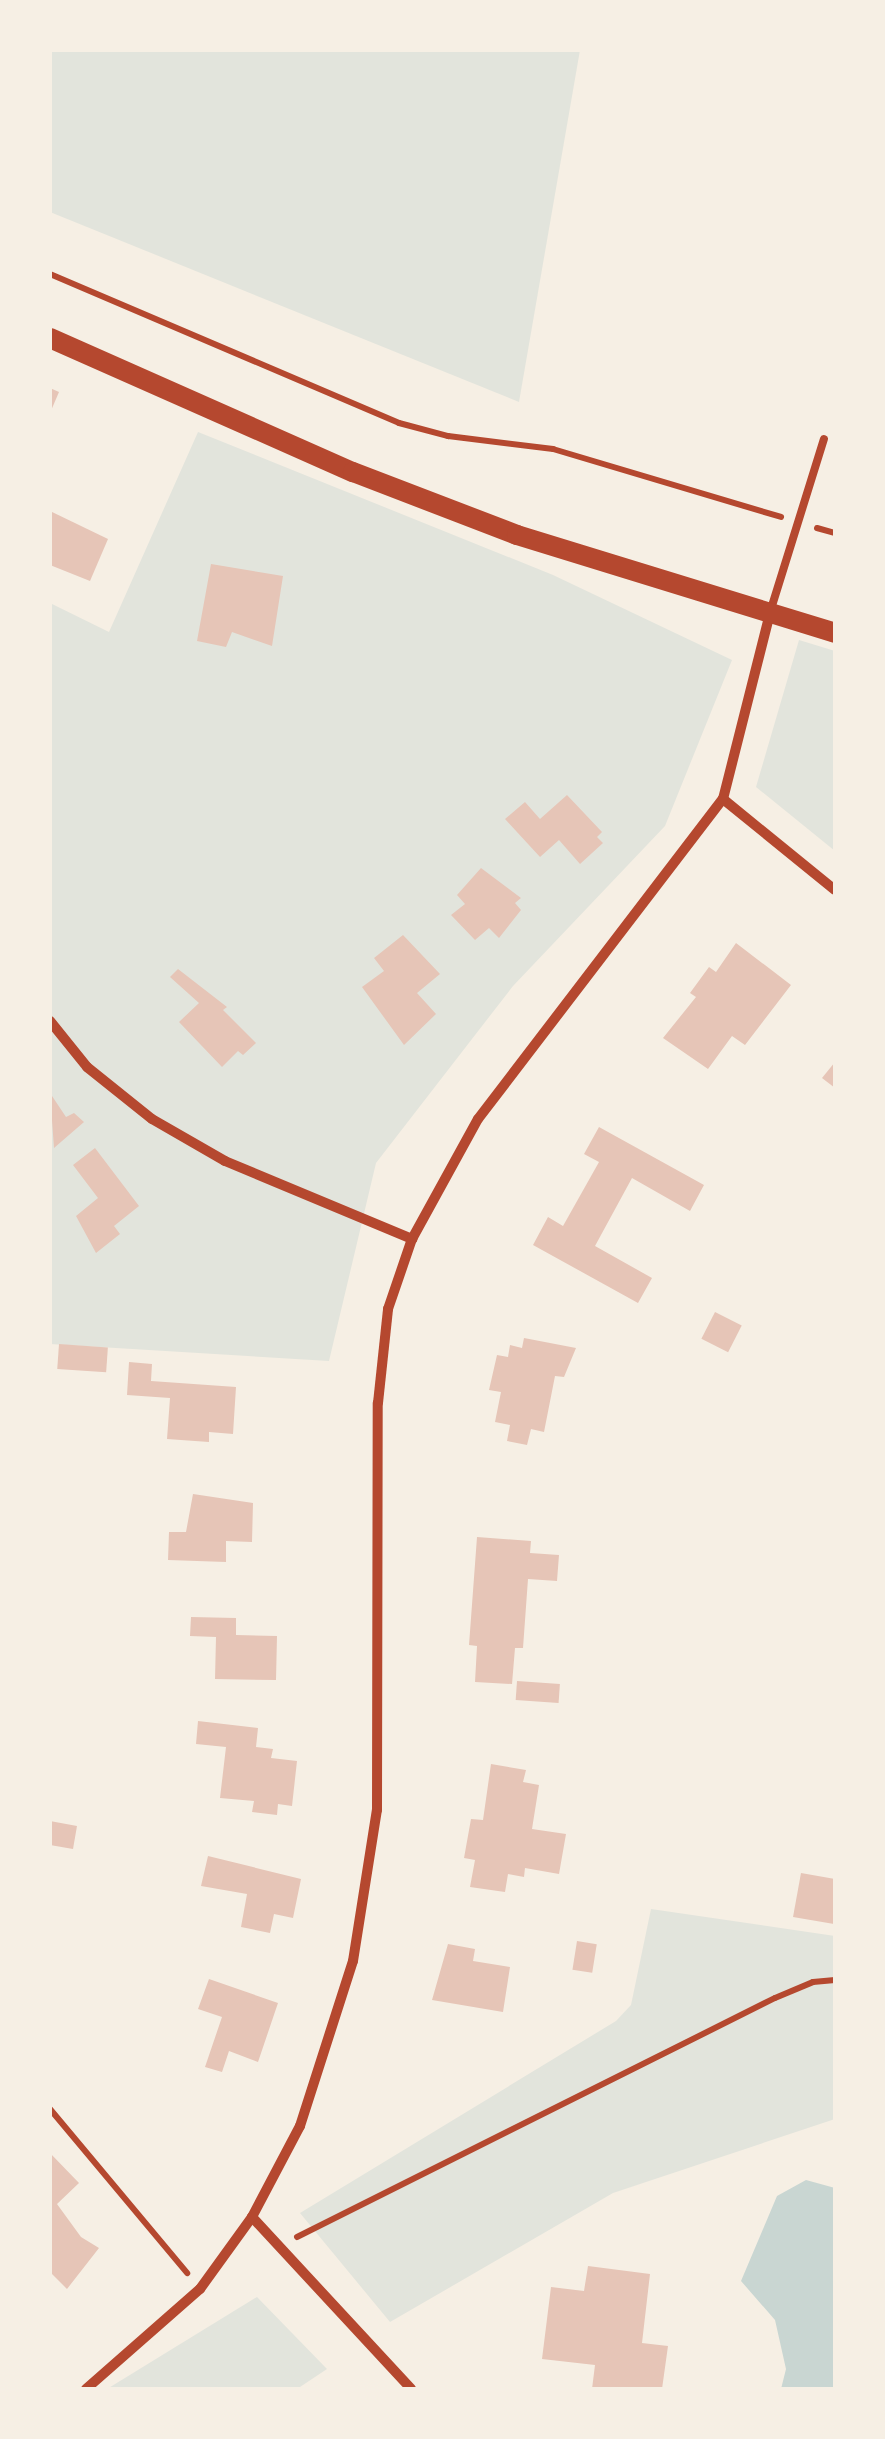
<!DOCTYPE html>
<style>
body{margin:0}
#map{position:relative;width:885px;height:2439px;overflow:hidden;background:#f6efe4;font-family:Barlow,sans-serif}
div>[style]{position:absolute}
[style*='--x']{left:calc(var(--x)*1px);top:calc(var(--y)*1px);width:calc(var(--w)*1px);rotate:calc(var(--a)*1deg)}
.green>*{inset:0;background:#e2e4dc}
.water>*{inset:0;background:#c9d6d2}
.building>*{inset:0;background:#e6c5b7;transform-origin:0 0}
.path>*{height:6px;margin:-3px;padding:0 3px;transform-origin:3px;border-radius:3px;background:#b5482f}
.service>*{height:8px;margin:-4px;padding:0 4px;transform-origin:4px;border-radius:4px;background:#b5482f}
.minor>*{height:10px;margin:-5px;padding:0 5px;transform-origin:5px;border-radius:5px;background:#b5482f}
.secondary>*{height:20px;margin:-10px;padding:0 10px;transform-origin:10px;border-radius:10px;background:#b5482f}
span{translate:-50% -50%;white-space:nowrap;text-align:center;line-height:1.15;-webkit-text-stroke:10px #f6efe4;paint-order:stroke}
.frame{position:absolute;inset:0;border:52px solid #f6efe4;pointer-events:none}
</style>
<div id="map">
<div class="green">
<div style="clip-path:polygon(50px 50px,580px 50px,519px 402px,50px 212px)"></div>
<div style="clip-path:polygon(198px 432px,553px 575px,732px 660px,665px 826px,513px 986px,376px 1163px,329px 1361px,50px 1344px,50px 603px,109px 632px)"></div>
<div style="clip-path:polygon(799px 640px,835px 651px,835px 851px,756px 787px)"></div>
<div style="clip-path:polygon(651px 1909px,835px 1936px,835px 2119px,613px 2193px,390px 2322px,300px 2213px,616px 2021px,631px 2005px)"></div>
<div style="clip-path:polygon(257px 2297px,327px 2369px,297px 2389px,107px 2389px)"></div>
</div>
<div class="water">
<div style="clip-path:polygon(806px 2180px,835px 2188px,835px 2389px,781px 2389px,786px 2369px,775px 2320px,741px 2281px,777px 2196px)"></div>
</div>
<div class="building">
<div style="clip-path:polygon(50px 388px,59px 392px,50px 413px)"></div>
<div style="clip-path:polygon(50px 511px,108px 539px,90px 581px,50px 565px)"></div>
<div style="clip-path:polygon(211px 564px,283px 576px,272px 646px,232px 632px,226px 647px,197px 641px)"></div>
<div style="clip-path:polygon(567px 795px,602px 832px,597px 837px,603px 843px,580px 864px,559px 840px,540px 857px,505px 819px,525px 802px,540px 819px)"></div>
<div style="clip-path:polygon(481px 868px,521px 898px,515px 903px,521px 910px,499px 938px,489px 928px,475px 940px,451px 915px,465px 904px,457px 895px)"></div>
<div style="clip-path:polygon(403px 935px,440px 974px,417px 993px,436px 1014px,404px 1045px,362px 987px,384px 971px,374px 958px)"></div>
<div style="clip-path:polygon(736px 943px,791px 985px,745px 1045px,732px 1036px,708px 1069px,663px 1038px,696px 997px,690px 993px,709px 967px,716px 972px)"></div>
<div style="clip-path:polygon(178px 969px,227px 1007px,223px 1010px,256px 1043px,243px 1055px,238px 1051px,222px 1067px,179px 1022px,199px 1003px,170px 977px)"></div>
<div style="clip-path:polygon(835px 1062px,835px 1088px,822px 1078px)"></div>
<div style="clip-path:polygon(50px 1093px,66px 1117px,74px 1113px,84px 1122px,54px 1148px)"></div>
<div style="clip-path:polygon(599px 1127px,704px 1185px,690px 1211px,632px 1178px,595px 1246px,652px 1278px,638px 1303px,533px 1245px,548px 1217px,563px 1226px,599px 1162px,584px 1154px)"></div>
<div style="clip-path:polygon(95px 1148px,139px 1206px,114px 1226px,120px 1234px,96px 1253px,76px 1216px,98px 1198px,73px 1165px)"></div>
<div style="left:715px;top:1312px;width:30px;height:30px;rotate:27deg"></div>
<div style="clip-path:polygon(524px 1338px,576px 1348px,564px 1377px,555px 1376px,544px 1432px,531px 1429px,527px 1445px,507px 1441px,510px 1425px,495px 1422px,501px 1392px,489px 1390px,497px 1355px,508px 1357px,510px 1345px,522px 1348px)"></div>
<div style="left:59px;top:1344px;width:49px;height:25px;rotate:4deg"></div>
<div style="clip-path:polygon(129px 1362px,152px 1364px,151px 1381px,236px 1387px,233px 1434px,209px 1432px,209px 1442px,167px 1439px,170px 1398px,127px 1395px)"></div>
<div style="clip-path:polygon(193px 1494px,253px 1503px,252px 1542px,226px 1541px,226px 1562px,168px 1560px,169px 1532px,186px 1532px)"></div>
<div style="clip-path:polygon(477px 1537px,531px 1541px,530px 1553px,559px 1555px,557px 1581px,528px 1579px,523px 1648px,515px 1648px,512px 1684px,475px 1682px,477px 1646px,469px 1645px)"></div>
<div style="clip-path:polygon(191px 1617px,236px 1618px,236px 1635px,277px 1636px,276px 1680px,215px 1679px,216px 1637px,190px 1636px)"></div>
<div style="left:517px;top:1681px;width:43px;height:19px;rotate:4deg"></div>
<div style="clip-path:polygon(198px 1721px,258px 1728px,256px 1747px,273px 1749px,271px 1758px,297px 1761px,292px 1806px,278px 1804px,277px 1815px,252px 1812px,254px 1801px,220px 1798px,226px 1747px,196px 1744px)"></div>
<div style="clip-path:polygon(491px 1764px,526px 1770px,523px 1782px,539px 1785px,532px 1829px,566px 1834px,559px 1874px,525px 1868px,524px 1877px,508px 1874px,505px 1892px,470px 1887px,475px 1860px,464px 1858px,471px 1819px,483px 1820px)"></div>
<div style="clip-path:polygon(50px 1821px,77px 1826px,73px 1849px,50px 1845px)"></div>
<div style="clip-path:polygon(208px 1856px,301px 1879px,293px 1918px,274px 1914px,270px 1933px,241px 1927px,247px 1894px,201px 1886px)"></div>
<div style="clip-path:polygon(801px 1873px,835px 1879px,834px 1924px,793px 1917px)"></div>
<div style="left:577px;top:1941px;width:20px;height:29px;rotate:9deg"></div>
<div style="clip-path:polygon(448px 1944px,475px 1949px,473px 1961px,510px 1967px,503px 2012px,432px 2000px)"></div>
<div style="clip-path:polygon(209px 1979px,278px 2003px,258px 2062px,229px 2051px,222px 2072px,205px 2067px,222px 2017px,198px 2009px)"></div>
<div style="clip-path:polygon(50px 2153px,79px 2183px,57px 2204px,81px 2237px,99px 2248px,67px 2289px,50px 2272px)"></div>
<div style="clip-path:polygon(588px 2266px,650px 2274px,642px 2343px,668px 2346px,662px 2389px,592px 2389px,595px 2365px,542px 2359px,551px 2287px,584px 2291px)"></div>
</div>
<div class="path">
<div style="--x:50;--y:274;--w:379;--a:23.1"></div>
<div style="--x:399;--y:423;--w:51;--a:14.9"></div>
<div style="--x:448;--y:436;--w:106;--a:7.1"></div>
<div style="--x:553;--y:449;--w:238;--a:16.6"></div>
<div style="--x:817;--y:528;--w:19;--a:16"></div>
<div style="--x:50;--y:2109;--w:214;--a:50.1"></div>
<div style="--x:297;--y:2237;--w:534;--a:-26.57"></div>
<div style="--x:775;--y:1998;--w:41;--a:-22.8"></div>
<div style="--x:813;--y:1982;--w:22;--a:-5"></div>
</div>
<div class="service">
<div style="--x:771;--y:609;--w:178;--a:-72.7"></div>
</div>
<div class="minor">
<div style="--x:723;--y:799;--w:144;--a:39.1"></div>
<div style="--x:50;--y:1021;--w:59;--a:51.2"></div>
<div style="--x:87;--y:1067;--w:83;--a:38.7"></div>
<div style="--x:152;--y:1119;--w:84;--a:29.9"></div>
<div style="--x:225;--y:1161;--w:203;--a:22.6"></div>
<div style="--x:252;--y:2217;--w:234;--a:47.2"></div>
<div style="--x:86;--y:2389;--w:152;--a:-41.3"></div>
<div style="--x:200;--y:2289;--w:89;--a:-54.2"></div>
<div style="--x:252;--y:2217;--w:103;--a:-62.2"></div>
<div style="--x:300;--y:2126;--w:173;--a:-72.2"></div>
<div style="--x:353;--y:1961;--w:153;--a:-81"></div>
<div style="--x:377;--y:1810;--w:407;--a:-89.9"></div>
<div style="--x:378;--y:1403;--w:95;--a:-83.9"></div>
<div style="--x:388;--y:1309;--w:74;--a:-71.1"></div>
<div style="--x:412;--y:1239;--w:137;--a:-61.2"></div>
<div style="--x:478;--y:1119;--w:403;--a:-52.6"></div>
<div style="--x:723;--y:799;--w:192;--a:-75.8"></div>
</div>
<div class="secondary">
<div style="--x:50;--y:338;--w:331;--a:23.9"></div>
<div style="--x:353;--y:472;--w:176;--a:21"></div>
<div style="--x:517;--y:535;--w:333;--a:17.1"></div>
</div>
<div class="frame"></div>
</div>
